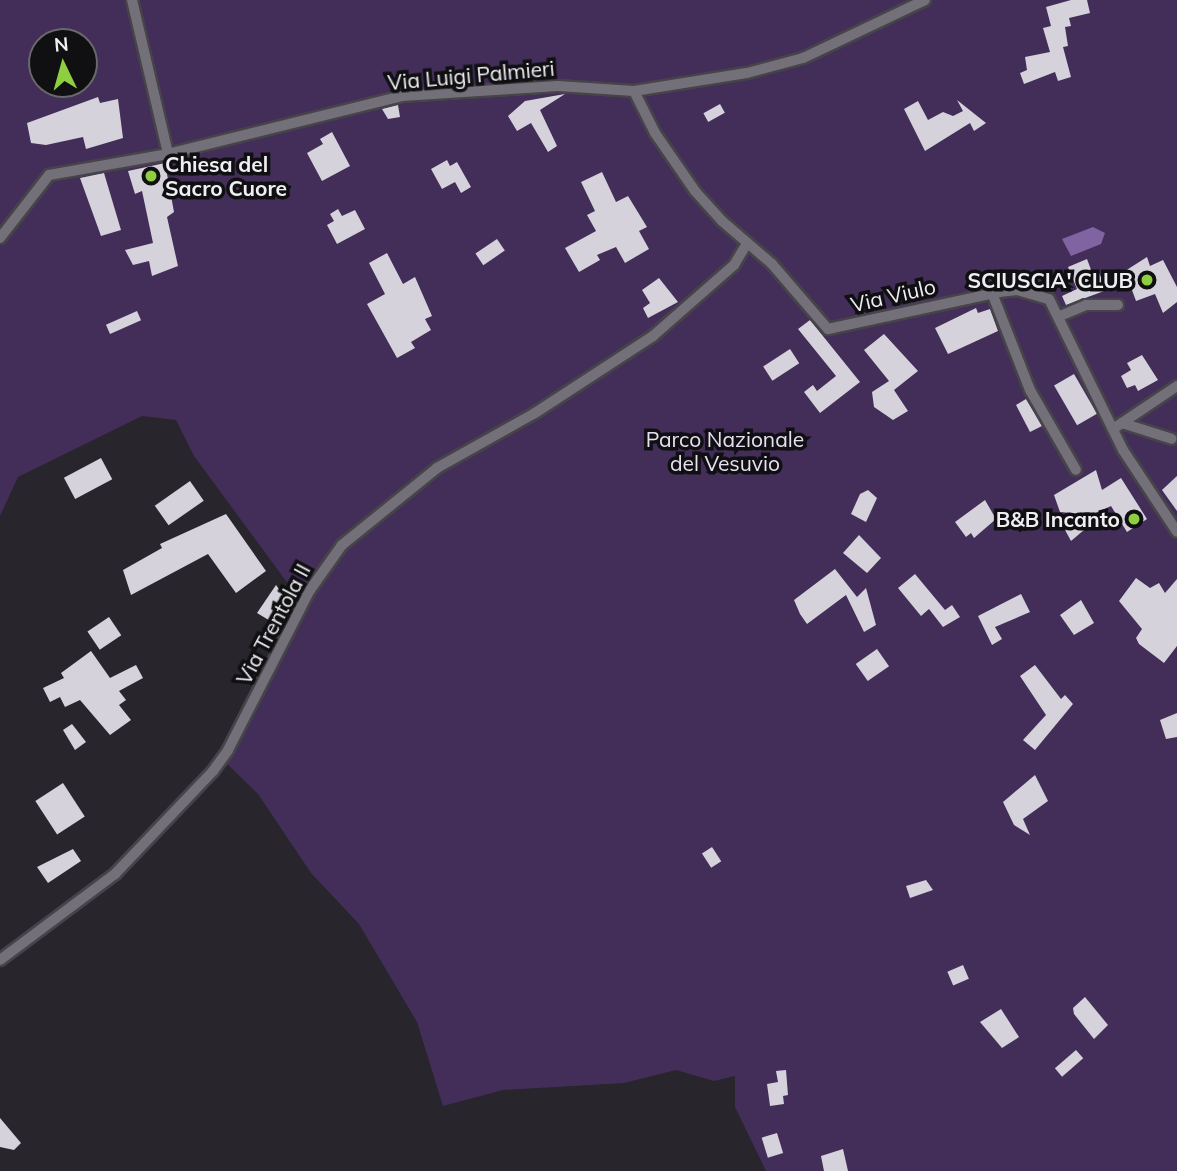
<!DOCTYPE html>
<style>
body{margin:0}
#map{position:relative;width:1177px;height:1171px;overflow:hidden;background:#28252c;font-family:Mulish,sans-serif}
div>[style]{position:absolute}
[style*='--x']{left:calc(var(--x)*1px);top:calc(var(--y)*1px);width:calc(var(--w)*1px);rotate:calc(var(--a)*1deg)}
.green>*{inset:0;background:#422e59}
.water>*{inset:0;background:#7f64a1}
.building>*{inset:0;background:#d5d2db;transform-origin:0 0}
.roads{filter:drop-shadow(2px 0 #464449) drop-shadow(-2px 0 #464449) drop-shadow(0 2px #464449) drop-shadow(0 -2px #464449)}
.minor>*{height:10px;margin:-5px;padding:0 5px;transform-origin:5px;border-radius:5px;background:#737079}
.dots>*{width:19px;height:19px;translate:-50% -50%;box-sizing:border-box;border:4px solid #100f12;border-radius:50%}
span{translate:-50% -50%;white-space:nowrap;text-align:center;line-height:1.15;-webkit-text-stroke:7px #100f12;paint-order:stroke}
.street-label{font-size:21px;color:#efeef2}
.poi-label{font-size:21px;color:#efeef2;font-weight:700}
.left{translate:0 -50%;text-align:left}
.right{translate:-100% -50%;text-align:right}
.park-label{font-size:21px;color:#e7e0f2}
.north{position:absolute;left:28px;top:28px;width:70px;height:70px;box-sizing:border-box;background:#100f12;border:2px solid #69686c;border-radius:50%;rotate:355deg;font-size:19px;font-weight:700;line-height:28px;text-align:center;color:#efeef2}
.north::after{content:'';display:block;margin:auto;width:24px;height:32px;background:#8fcd41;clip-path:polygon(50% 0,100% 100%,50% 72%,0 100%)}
</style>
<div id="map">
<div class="green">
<div style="clip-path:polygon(evenodd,0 0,1177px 0,1177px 1171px,766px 1171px,735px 1107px,735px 1076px,714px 1081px,676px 1070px,624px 1083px,503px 1090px,443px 1106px,417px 1022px,359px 924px,311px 873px,258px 794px,218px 755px,300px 600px,194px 456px,176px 420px,142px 416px,18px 477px,0 516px,0 0,42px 42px,84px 42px,84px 84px,42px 84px,42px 42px)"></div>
</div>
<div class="water">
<div style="clip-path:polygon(1093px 227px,1105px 233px,1101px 244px,1071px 256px,1062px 239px)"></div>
</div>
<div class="building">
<div style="clip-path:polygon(1071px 0,1087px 0,1090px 13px,1069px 18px,1071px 26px,1065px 27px,1068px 46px,1063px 47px,1071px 77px,1058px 81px,1055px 72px,1024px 84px,1020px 73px,1027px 70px,1025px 57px,1050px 52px,1043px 28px,1051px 26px,1046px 7px)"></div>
<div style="clip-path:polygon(565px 94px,540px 110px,557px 146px,548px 152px,531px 123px,517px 131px,508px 116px,525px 101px)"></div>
<div style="clip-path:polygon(98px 97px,100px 103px,118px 99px,123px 138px,86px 149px,83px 137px,46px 145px,31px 143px,27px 123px)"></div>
<div style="clip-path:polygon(957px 100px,986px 123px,974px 131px,970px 123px,925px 151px,904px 109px,918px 101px,928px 120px,943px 112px,953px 116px,963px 111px)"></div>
<div style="left:720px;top:104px;width:10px;height:19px;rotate:61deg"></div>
<div style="clip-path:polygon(398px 105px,400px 117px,388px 119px,382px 109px)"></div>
<div style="clip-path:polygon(332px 132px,350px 166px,322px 181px,307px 153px,323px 144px,320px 139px)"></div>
<div style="clip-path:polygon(447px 160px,450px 166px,457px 162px,471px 187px,461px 193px,455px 182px,442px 189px,431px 169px)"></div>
<div style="clip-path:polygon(165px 163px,174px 212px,167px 217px,178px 266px,152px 276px,149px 261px,133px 265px,125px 250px,153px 243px,142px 191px,135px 194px,128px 171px)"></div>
<div style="clip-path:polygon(602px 172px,616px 202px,628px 196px,647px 227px,639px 231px,649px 249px,625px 263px,616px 247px,597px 255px,600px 260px,579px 272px,565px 248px,596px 231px,587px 215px,595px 211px,581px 182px)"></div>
<div style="clip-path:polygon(104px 173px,121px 230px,101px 236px,80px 178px)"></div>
<div style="clip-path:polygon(338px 209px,342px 216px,355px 210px,365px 229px,337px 244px,327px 225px,334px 221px,330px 214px)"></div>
<div style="left:497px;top:239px;width:14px;height:26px;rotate:56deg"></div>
<div style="clip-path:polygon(387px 253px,403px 284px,415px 277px,432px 316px,425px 319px,431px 330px,411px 342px,415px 348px,397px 358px,367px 304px,385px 294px,369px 263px)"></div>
<div style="clip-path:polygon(1147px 257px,1150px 266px,1163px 260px,1177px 287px,1177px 302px,1163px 313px,1155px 294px,1136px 301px,1125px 271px)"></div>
<div style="clip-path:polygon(1087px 259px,1093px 275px,1099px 273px,1107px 290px,1066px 305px,1062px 296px,1077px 289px,1068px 267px)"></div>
<div style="clip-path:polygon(659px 278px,678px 302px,648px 318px,643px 308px,650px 303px,642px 290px)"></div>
<div style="clip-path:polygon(976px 308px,978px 313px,990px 309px,998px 331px,948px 354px,935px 328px)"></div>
<div style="left:137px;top:311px;width:10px;height:34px;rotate:66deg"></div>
<div style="clip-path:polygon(810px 320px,860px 382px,820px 413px,804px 392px,813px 385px,817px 391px,836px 376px,798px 329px)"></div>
<div style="clip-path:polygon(884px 334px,918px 371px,894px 390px,908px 411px,893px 420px,874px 407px,872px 392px,889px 381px,864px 350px)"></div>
<div style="left:790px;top:349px;width:17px;height:32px;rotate:57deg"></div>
<div style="clip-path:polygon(1142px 355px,1158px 380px,1138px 391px,1135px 385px,1127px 388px,1121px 376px,1131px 370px,1127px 363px)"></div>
<div style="left:1074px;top:374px;width:46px;height:23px;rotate:60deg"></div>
<div style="clip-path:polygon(1026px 399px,1042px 426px,1030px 432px,1016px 405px)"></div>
<div style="left:101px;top:458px;width:24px;height:42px;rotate:62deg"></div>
<div style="clip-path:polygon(1096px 470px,1102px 490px,1121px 478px,1147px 519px,1127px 532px,1111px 506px,1092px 515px,1060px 512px,1054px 495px)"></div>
<div style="clip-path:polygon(1177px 476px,1177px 511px,1162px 490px)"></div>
<div style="left:190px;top:481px;width:24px;height:43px;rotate:55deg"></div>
<div style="clip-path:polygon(868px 490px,877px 498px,866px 522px,851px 514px,860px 494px)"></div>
<div style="clip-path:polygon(985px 500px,996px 519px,974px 538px,971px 533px,966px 537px,955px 522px)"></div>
<div style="clip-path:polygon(226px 514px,266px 571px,236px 593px,208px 554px,131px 595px,123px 570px,162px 548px,160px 544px)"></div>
<div style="clip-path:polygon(1078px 520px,1084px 530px,1071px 541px,1064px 528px)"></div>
<div style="clip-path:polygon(859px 535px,881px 558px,867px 573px,843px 553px)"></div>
<div style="clip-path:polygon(835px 569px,857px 597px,866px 588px,876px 625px,864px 632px,846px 595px,807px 624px,800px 614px,794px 600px)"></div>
<div style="clip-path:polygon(915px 574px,945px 610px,952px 605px,960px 617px,943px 627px,929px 609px,921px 616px,898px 588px)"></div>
<div style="clip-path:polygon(1136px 578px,1150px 588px,1159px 583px,1165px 593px,1177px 579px,1177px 646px,1164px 663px,1139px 644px,1136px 638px,1142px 629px,1119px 601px)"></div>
<div style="clip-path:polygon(276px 585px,292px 607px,282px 628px,257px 613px)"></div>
<div style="clip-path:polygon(1021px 594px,1030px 612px,995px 627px,1002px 639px,992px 645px,978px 616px)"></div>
<div style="clip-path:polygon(1081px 600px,1094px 623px,1074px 635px,1060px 615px)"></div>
<div style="left:109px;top:617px;width:22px;height:26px;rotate:56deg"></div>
<div style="left:877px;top:649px;width:21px;height:26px;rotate:55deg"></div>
<div style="clip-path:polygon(91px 651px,110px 678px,136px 665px,143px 678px,119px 691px,126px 700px,119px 705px,131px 720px,110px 735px,80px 700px,65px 707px,60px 697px,50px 702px,43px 688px,64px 678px,61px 673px)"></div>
<div style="clip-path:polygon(1035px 665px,1061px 699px,1065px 695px,1073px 704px,1035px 750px,1023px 740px,1046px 715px,1020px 676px)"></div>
<div style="clip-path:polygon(1177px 713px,1177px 737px,1166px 739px,1160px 720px)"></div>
<div style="clip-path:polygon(72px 724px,86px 742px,75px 750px,63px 730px)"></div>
<div style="clip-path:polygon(1035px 775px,1048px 801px,1023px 819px,1030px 835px,1014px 825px,1003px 802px)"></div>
<div style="left:63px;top:783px;width:40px;height:33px;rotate:57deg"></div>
<div style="left:712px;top:847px;width:17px;height:12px;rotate:57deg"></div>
<div style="clip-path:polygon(73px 849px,81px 861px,48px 883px,37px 867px)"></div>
<div style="clip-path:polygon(926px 880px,933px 890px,910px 898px,906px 886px)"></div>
<div style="left:963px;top:965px;width:15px;height:17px;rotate:67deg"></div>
<div style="clip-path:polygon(1085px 997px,1108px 1025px,1094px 1039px,1074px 1014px,1073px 1008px)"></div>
<div style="clip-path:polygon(1001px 1009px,1019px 1037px,1002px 1048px,980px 1022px)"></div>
<div style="left:1076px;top:1050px;width:11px;height:28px;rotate:49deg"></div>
<div style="clip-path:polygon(786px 1070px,788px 1095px,783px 1096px,784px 1104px,770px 1106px,767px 1084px,778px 1082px,776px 1071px)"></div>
<div style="clip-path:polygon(0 1118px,21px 1143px,14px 1150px,0 1147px)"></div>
<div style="left:777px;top:1133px;width:21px;height:16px;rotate:73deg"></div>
<div style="clip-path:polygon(843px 1149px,848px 1171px,824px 1171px,821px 1156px)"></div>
</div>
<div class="roads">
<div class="minor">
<div style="--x:132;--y:0;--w:158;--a:76.8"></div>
<div style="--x:634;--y:91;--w:47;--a:63.4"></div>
<div style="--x:655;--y:133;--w:70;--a:55.4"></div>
<div style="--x:695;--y:191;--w:40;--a:48"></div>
<div style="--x:722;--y:221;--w:66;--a:40.7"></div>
<div style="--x:772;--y:264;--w:86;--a:49.3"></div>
<div style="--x:828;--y:329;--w:175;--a:-12.2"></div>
<div style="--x:999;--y:292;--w:18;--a:-6"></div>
<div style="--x:1017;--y:290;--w:33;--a:16"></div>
<div style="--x:1049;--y:299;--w:168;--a:63.9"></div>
<div style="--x:1123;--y:450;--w:98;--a:56.6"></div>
<div style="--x:0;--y:238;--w:80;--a:-52.1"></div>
<div style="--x:49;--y:175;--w:121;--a:-10"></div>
<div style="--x:168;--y:154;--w:241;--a:-13.9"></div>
<div style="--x:402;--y:96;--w:156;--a:-3.7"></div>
<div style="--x:558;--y:86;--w:76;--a:3.8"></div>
<div style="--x:634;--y:91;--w:114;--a:-9.1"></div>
<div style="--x:747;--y:73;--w:58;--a:-15"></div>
<div style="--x:803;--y:58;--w:135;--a:-25.4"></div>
<div style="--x:992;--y:293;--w:104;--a:68.6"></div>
<div style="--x:1030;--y:390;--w:92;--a:60.1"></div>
<div style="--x:1060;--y:316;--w:28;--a:-23"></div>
<div style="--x:1086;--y:305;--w:32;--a:0"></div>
<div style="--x:1122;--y:423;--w:52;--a:17.7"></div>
<div style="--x:1113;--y:429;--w:77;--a:-33.9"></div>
<div style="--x:0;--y:960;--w:144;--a:-36.8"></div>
<div style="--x:115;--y:874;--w:142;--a:-46.4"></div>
<div style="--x:213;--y:771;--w:26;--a:-54"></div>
<div style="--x:228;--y:750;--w:180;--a:-62.9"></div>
<div style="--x:310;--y:590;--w:55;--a:-54.6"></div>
<div style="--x:342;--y:545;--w:122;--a:-39"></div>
<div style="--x:437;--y:468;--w:112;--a:-29.3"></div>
<div style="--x:535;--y:413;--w:141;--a:-33.1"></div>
<div style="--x:653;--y:336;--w:108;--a:-41.2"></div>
<div style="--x:734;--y:265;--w:26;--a:-59"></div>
</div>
</div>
<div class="dots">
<div style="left:151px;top:176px;background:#8fcd41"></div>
<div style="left:1147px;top:280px;background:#8fcd41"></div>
<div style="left:1134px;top:519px;background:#8fcd41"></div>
</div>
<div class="street-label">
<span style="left:471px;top:75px;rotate:-5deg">Via Luigi Palmieri</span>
<span style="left:893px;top:295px;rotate:-13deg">Via Viulo</span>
<span style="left:273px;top:624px;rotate:-62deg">Via Trentola II</span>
</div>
<div class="poi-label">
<span class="left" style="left:165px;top:176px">Chiesa del<br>Sacro Cuore</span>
<span class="right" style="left:1133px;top:280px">SCIUSCIA' CLUB</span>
<span class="right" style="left:1120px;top:519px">B&amp;B Incanto</span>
</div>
<div class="park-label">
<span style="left:725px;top:451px">Parco Nazionale<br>del Vesuvio</span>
</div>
<div class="north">N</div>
</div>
